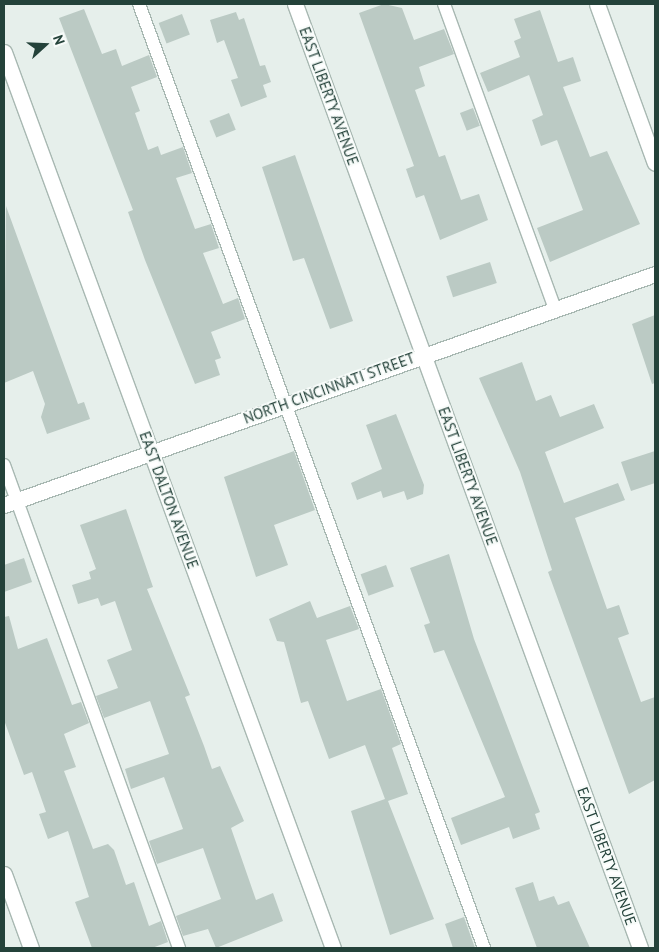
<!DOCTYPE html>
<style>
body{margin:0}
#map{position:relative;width:659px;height:952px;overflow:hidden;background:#e6efeb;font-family:"PT Sans",sans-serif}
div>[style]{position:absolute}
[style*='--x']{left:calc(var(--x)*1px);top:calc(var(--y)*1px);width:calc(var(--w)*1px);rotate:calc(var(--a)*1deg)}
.building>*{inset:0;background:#bbcac4;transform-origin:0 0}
.roads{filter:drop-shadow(1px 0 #a8b8b2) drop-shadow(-1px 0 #a8b8b2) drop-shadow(0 1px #a8b8b2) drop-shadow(0 -1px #a8b8b2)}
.lane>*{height:12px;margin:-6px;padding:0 6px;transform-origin:6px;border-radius:6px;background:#fff}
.street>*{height:15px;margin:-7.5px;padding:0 7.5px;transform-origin:7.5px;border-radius:7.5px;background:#fff}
.secondary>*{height:15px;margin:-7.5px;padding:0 7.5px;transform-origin:7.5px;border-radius:7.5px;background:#fff}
span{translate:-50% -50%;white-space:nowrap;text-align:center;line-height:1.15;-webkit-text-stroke:4px #f7fbf9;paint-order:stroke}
.street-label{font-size:15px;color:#24423a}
.frame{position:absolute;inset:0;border:5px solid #24423a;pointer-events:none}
.north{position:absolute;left:20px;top:20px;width:50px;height:50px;-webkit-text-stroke:4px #f7fbf9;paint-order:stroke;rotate:70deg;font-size:14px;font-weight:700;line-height:20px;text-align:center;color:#24423a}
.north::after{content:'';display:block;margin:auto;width:18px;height:22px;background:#24423a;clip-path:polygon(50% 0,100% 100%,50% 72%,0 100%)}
</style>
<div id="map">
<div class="building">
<div style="clip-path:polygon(384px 4px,402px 8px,414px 40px,444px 29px,454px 54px,419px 67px,425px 86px,415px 90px,439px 157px,445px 155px,461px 200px,479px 194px,488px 220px,440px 240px,424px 195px,416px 198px,406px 169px,414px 166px,359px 13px)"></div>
<div style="clip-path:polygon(84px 9px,102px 54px,116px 49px,122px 66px,149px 55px,157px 77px,131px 87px,140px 111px,135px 113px,148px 150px,158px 146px,161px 155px,183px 147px,192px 173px,176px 178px,195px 229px,211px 224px,219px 248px,203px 253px,223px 304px,238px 298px,245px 319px,211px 332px,221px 358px,215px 360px,220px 375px,195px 384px,145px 260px,128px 212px,133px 210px,59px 18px)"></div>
<div style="clip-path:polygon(540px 10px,558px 62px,573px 57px,581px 81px,563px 87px,590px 157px,607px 151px,640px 224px,550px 262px,537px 228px,583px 210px,557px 140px,541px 146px,532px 120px,543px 115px,529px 75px,488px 92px,480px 73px,520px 57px,514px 41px,521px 38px,514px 19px)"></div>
<div style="clip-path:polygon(236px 12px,239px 20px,244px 18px,260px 66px,265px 65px,271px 82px,263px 85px,267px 97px,241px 107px,231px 80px,238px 78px,224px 40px,217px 43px,210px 20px)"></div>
<div style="left:182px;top:14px;width:22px;height:25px;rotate:69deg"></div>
<div style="left:473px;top:108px;width:19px;height:14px;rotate:69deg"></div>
<div style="left:229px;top:113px;width:18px;height:21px;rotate:68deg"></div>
<div style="clip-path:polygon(295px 155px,353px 321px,330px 329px,304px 258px,293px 261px,262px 167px)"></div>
<div style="clip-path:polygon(6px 206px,78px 404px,84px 402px,90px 419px,47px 434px,41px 417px,45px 404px,33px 371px,4px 383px)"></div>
<div style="left:490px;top:262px;width:22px;height:46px;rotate:72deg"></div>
<div style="clip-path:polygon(655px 315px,655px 383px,652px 384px,632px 324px)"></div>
<div style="clip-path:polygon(522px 362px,536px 401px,551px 395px,560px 417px,594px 404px,604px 428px,545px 452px,564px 503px,618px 483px,625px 500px,575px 518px,607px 609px,619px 605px,629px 634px,618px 638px,641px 702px,655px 697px,655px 780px,629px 794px,548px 572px,552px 570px,520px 472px,479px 378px)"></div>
<div style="clip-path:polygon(396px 414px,424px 485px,423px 494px,407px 500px,404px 491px,383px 498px,381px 491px,357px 500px,351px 483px,382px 469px,366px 425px)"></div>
<div style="clip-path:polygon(294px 451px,315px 510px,274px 525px,288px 565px,256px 577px,224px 477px)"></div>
<div style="clip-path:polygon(655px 451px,655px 483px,631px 491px,621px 462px)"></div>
<div style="clip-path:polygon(126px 509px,153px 587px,147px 589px,190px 695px,185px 697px,204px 746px,212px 769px,220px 766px,244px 821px,231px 828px,256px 900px,273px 893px,283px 921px,216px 948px,208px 929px,183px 936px,176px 916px,221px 899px,203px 848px,157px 864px,149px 841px,183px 829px,164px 777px,131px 789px,125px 769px,169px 754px,150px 701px,104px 718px,96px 696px,118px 688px,107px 660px,132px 650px,115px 601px,101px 606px,98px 598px,78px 604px,72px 585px,91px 579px,89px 572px,96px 569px,80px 525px)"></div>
<div style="clip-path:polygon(449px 554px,474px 639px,540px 812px,535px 814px,540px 829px,513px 839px,509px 827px,461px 845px,451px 818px,505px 797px,444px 650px,434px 653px,424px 625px,430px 623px,410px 568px)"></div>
<div style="clip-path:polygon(24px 558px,32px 582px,4px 592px,4px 565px)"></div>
<div style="left:386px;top:565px;width:23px;height:27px;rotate:70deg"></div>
<div style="clip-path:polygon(310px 601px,317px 618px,350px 606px,359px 629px,326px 640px,347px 701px,381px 689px,401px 744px,392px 748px,408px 794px,388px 801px,434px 919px,390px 935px,351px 811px,385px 799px,365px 745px,329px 759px,308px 701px,301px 703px,284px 642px,277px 641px,269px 619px)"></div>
<div style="clip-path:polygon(9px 616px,18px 649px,47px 638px,72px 705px,81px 702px,89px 723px,64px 734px,76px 767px,64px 771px,93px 849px,108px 844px,114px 850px,126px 885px,134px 882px,149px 926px,161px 921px,168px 942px,152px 948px,92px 948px,75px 902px,89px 897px,68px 831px,48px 839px,39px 814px,46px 812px,32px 772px,24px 775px,4px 720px,4px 617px)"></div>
<div style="clip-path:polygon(533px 882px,539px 901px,554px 896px,558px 905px,569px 901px,590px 948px,537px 948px,515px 888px)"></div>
<div style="clip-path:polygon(464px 917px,475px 948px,453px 948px,445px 924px)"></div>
</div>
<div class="roads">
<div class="lane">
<div style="--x:139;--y:4;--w:1005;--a:69.92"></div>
<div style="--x:444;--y:4;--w:325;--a:70"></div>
<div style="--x:4;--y:465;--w:514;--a:70.08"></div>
</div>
<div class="street">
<div style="--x:295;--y:4;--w:1005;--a:69.92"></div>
<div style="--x:4;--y:52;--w:954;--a:69.84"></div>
<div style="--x:4;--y:505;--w:691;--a:-19.54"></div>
<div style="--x:4;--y:874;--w:79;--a:70"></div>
</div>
<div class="secondary">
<div style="--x:597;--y:4;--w:169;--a:70"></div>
</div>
</div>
<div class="street-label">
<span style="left:329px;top:96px;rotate:70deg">EAST LIBERTY AVENUE</span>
<span style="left:329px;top:388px;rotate:-20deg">NORTH CINCINNATI STREET</span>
<span style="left:468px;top:476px;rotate:70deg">EAST LIBERTY AVENUE</span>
<span style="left:169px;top:500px;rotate:70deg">EAST DALTON AVENUE</span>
<span style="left:607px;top:856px;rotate:70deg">EAST LIBERTY AVENUE</span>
</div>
<div class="frame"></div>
<div class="north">N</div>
</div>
